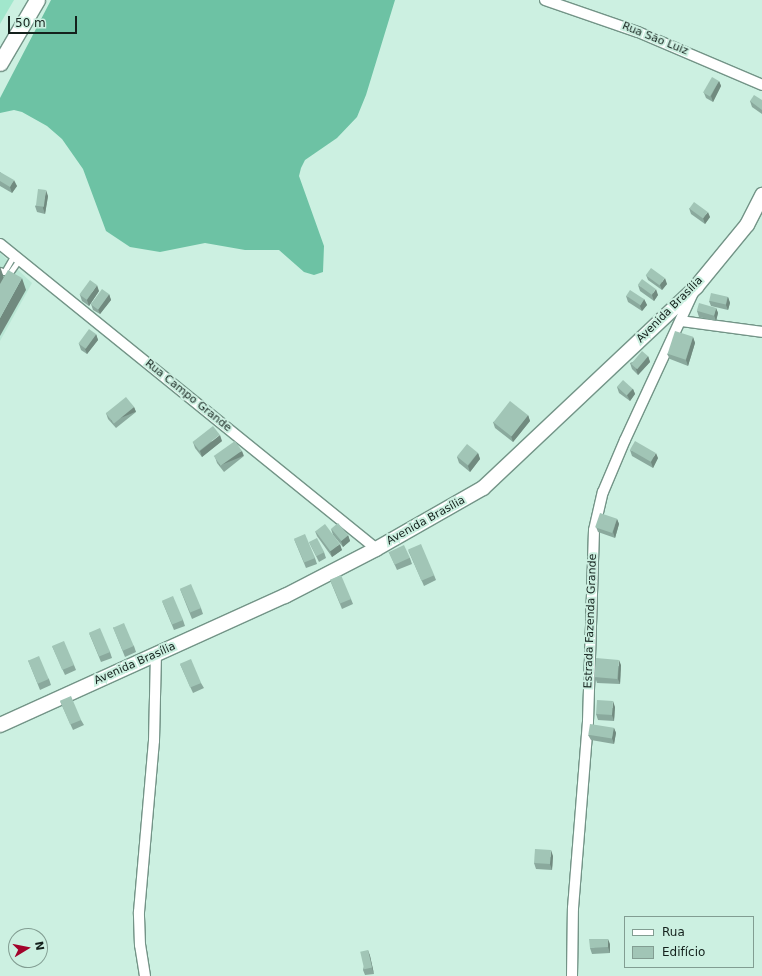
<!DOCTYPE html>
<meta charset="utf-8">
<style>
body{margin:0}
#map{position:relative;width:762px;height:976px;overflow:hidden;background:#ccf0e1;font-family:"DejaVu Sans",sans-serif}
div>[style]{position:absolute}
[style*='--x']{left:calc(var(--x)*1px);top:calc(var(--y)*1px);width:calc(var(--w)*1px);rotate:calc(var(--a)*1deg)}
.built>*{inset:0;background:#bae7d5}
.green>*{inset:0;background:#a1e7cc}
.forest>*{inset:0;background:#6dc2a4}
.roads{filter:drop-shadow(1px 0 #739487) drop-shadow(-1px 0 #739487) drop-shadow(0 1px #739487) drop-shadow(0 -1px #739487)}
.service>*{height:5px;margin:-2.5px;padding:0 2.5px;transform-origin:2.5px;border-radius:2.5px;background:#fff}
.minor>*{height:10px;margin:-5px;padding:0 5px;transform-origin:5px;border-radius:5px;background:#fff}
.secondary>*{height:14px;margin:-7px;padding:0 7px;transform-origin:7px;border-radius:7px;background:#fff}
.primary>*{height:15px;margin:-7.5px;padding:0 7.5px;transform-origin:7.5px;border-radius:7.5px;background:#fff}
.wall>*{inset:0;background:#8aa99d}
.shaded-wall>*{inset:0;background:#718a7f;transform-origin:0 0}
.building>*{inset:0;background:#a1c5b6;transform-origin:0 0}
span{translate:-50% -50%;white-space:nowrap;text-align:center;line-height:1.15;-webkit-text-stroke:4px #ccf0e1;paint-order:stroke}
.street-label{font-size:11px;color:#14211c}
.legend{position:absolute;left:624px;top:916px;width:130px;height:52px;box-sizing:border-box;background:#ccf0e1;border:1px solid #829d92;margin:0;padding:5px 7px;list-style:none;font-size:12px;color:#14211c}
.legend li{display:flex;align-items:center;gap:8px;height:20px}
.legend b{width:20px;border:1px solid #829d92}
.north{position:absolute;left:8px;top:928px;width:40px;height:40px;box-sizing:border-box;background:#ccf0e1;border:1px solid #829d92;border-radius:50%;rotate:80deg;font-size:11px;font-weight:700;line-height:16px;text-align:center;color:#14211c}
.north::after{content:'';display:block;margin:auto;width:14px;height:18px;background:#a2032b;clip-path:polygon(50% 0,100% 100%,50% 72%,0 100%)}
.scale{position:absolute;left:8px;top:16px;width:69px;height:18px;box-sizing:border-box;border:2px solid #14211c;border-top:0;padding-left:5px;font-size:12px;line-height:14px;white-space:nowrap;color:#14211c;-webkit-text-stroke:3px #ccf0e1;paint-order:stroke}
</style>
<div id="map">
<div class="built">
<div style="clip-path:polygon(0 253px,32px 283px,0 341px)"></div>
</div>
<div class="green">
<div style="clip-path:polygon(0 0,14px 0,0 24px)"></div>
</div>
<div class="forest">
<div style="clip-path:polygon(51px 0,395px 0,366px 95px,357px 117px,337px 138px,305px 160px,301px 168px,299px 176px,324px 246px,323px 272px,314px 275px,304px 272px,279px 250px,245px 250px,205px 243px,160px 252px,130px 247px,106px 231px,83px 169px,62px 139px,47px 126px,22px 112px,14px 110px,0 113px,0 98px)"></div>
</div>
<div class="roads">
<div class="service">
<div style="--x:0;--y:270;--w:4;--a:27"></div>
<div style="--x:4;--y:272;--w:20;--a:-60"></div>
<div style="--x:7;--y:277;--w:21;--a:-55"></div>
</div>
<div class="minor">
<div style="--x:545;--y:0;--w:98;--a:19"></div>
<div style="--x:638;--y:32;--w:135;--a:23.1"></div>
<div style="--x:0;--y:244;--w:484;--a:39"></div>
<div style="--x:681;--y:321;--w:82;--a:7.7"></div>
<div style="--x:145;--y:976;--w:31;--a:-99"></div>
<div style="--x:140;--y:945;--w:33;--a:-92"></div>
<div style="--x:139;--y:912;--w:172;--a:-85"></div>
<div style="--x:154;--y:741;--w:87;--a:-88.7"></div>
<div style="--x:572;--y:976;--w:68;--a:-89.2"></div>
<div style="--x:573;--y:908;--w:188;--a:-85.4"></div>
<div style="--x:588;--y:721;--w:191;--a:-88.2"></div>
<div style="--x:594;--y:530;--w:39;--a:-77"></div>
<div style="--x:603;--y:492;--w:56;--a:-67.1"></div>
<div style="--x:625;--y:440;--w:162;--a:-65.2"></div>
</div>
<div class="secondary">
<div style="--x:0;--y:725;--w:313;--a:-24.4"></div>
<div style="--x:285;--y:596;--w:102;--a:-27.3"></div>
<div style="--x:376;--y:549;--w:123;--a:-29.7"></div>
<div style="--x:483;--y:488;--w:293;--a:-43.3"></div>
<div style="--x:696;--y:287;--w:80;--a:-50.6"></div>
<div style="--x:747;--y:225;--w:34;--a:-63"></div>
</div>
<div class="primary">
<div style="--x:0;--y:63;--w:73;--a:-59.6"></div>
</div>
</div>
<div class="wall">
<div style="clip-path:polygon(719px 81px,721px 86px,713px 102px,706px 98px,704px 93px)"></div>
<div style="clip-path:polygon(762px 100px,762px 114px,752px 107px,750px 101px)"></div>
<div style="clip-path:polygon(0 172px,17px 186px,12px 193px,0 186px)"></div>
<div style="clip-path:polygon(48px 196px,45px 214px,37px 212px,35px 206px)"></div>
<div style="clip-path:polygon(689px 208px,710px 217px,705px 224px,691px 214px)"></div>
<div style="clip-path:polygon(646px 275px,667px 284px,662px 290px,648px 280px)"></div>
<div style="clip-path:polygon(638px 285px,658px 295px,654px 301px,640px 291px)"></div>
<div style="clip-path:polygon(99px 291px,89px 306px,82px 301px,80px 295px)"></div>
<div style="clip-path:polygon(109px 294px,111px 300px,100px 314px,93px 310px,91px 304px)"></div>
<div style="clip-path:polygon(626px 296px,644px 299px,647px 305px,642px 311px,628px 302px)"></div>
<div style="clip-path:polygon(728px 297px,730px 303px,728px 310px,711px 306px,709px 301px)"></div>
<div style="clip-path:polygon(716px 308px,718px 313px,716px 321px,699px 317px,697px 311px)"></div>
<div style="clip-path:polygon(96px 334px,98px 340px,87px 354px,81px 350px,79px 344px)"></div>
<div style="clip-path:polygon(693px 337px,695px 343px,688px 366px,670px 359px,667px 354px)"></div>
<div style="clip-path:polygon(648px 356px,650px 362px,638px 375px,632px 369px,630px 363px)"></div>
<div style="clip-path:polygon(617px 387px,633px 389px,635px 394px,630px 401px,619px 393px)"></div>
<div style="clip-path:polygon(134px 407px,136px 412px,116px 428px,108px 419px,106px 413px)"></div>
<div style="clip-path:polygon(528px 415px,530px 421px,513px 442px,495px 428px,493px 422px)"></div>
<div style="clip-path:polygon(222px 441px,202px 457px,195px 448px,193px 442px)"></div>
<div style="clip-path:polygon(630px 450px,658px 458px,653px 468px,632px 456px)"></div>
<div style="clip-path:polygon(478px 453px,480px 459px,470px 472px,459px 463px,457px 457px)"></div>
<div style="clip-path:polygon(244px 456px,224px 472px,217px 463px,215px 457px)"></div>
<div style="clip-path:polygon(617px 519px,619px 524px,615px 538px,598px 532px,596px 527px)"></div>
<div style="clip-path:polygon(331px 529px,348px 535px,350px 541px,343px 547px,333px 535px)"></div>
<div style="clip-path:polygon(315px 531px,342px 550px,332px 557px,317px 536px)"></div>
<div style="clip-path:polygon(294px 539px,315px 558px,317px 564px,306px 568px)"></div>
<div style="clip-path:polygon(309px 542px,324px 552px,326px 558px,319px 562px)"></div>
<div style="clip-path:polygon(408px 550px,434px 575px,436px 580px,424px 586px)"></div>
<div style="clip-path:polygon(389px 552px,410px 558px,412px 564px,397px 570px)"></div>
<div style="clip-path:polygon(330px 580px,351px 599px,353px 604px,342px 609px)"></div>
<div style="clip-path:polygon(180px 589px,201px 608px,203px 614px,192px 619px)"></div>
<div style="clip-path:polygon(162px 601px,183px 620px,185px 626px,174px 630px)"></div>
<div style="clip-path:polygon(113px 627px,134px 646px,136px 652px,125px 657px)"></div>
<div style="clip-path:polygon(89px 633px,110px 652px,112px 658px,101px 662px)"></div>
<div style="clip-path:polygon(52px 646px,74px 665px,76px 670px,65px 675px)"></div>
<div style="clip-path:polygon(28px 660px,49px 679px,51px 685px,40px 690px)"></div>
<div style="clip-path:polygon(180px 664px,201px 683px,204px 688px,193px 693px)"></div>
<div style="clip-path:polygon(621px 665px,620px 684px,597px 683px,595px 677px)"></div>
<div style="clip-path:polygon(60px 701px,81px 720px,84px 725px,73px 730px)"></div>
<div style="clip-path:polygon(615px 707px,614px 721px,598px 720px,596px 714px)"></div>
<div style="clip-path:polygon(614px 728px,616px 733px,614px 744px,591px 740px,588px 735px)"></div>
<div style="clip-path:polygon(553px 856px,552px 870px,536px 869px,534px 863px)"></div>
<div style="clip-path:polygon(610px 944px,610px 953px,592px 954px,590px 948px)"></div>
<div style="clip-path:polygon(368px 950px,370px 956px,374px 974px,365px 975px,363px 970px)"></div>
</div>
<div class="shaded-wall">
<div style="clip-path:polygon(719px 81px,721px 86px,713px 102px,711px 96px)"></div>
<div style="clip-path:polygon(14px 180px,17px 186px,12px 193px,10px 187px)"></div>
<div style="clip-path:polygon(46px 190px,48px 196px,45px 214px,43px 208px)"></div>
<div style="clip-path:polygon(708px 212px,710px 217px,705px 224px,703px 218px)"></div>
<div style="clip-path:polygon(0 266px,4px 278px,0 286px)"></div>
<div style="clip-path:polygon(22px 278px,26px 290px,0 336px,0 318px)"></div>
<div style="clip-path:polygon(665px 278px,667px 284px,662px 290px,660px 285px)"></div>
<div style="clip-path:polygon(97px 285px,99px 291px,89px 306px,87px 300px)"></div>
<div style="clip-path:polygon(656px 289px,658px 295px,654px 301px,652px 295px)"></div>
<div style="clip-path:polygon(109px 294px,111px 300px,100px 314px,98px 309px)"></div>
<div style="clip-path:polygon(728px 297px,730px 303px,728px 310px,726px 305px)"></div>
<div style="clip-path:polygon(644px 299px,647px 305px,642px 311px,640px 306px)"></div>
<div style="clip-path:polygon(716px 308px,718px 313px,716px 321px,714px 315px)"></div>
<div style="clip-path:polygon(96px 334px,98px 340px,87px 354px,85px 349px)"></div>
<div style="clip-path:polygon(693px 337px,695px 343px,688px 366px,686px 360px)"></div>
<div style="clip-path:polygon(648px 356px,650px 362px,638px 375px,636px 369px)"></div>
<div style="clip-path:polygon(633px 389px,635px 394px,630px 401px,627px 395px)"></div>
<div style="left:134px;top:407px;width:5px;height:26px;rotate:68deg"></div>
<div style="clip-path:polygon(528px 415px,530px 421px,513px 442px,511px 436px)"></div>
<div style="clip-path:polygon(220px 435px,222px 441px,202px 457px,200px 451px)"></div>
<div style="left:242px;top:451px;width:5px;height:26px;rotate:68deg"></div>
<div style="clip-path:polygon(478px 453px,480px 459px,470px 472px,468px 466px)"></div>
<div style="clip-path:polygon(656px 453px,658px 458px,653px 468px,651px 462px)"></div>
<div style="clip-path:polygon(617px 519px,619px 524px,615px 538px,613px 532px)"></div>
<div style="clip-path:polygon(348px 535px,350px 541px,343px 547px,341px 541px)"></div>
<div style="clip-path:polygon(340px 544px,342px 550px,332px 557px,330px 551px)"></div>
<div style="clip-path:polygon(619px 660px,621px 665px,620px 684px,618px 679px)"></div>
<div style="clip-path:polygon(613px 701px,615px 707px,614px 721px,612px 715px)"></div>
<div style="clip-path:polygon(614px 728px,616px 733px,614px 744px,612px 738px)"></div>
<div style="clip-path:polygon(551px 850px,553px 856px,552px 870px,550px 864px)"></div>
<div style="clip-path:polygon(608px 939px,610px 944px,610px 953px,608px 947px)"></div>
<div style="clip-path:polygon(368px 950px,370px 956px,374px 974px,372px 968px)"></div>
</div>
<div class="building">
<div style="left:712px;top:77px;width:8px;height:18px;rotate:30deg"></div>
<div style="clip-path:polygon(754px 95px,762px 100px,762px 110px,750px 101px)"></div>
<div style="clip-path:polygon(0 172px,14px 180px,10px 187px,0 181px)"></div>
<div style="left:38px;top:189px;width:8px;height:17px;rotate:7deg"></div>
<div style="left:694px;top:202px;width:17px;height:8px;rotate:36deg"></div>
<div style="left:651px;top:268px;width:17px;height:9px;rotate:36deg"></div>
<div style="clip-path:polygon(8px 270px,22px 278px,0 318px,0 284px)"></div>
<div style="left:642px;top:279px;width:17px;height:7px;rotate:36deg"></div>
<div style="left:90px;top:280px;width:9px;height:18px;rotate:36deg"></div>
<div style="left:102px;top:289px;width:9px;height:19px;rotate:36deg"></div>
<div style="left:630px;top:290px;width:17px;height:7px;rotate:33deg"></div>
<div style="left:711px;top:293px;width:17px;height:8px;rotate:13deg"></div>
<div style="left:699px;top:303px;width:18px;height:8px;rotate:16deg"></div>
<div style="left:89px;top:329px;width:9px;height:18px;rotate:36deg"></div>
<div style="left:675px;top:331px;width:19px;height:24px;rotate:18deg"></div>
<div style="left:642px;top:351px;width:8px;height:17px;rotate:40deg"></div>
<div style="left:623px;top:380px;width:13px;height:9px;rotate:42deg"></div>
<div style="left:126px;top:397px;width:13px;height:26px;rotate:51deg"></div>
<div style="left:510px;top:401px;width:23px;height:27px;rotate:38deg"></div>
<div style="left:213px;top:426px;width:11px;height:26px;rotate:52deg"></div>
<div style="left:235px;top:441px;width:12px;height:26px;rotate:55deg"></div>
<div style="left:635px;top:441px;width:24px;height:10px;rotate:30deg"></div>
<div style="left:467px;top:444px;width:14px;height:16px;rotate:39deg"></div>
<div style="left:600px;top:513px;width:18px;height:15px;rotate:19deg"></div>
<div style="left:338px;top:523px;width:16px;height:9px;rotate:50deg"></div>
<div style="left:325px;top:524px;width:25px;height:12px;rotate:53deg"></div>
<div style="left:305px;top:534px;width:26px;height:12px;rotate:67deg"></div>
<div style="left:317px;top:538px;width:16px;height:9px;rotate:63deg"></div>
<div style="left:421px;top:544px;width:34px;height:14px;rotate:67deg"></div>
<div style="left:404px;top:545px;width:14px;height:17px;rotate:65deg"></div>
<div style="left:341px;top:575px;width:26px;height:12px;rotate:67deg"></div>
<div style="left:191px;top:584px;width:26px;height:12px;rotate:67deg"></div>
<div style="left:173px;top:596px;width:26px;height:12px;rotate:67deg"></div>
<div style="left:124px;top:623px;width:25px;height:12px;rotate:67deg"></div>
<div style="left:100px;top:628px;width:26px;height:12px;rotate:67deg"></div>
<div style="left:64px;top:641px;width:26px;height:13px;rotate:67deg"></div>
<div style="left:39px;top:656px;width:25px;height:12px;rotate:67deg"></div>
<div style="left:596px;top:658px;width:23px;height:19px;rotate:5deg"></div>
<div style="left:191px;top:659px;width:26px;height:12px;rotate:67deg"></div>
<div style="left:71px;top:696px;width:26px;height:12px;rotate:67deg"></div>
<div style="left:597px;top:700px;width:16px;height:14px;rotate:4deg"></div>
<div style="left:590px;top:724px;width:24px;height:11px;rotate:9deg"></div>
<div style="left:535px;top:849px;width:16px;height:14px;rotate:4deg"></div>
<div style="clip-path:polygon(589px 939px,608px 939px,608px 947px,590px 948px)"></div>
<div style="left:368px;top:950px;width:18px;height:8px;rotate:77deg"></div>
</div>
<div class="street-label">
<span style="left:655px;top:39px;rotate:22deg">Rua São Luiz</span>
<span style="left:670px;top:310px;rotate:-45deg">Avenida Brasília</span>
<span style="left:188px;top:396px;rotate:39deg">Rua Campo Grande</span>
<span style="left:426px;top:521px;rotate:-29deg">Avenida Brasília</span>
<span style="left:591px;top:621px;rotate:-88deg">Estrada Fazenda Grande</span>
<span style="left:135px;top:664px;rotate:-24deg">Avenida Brasília</span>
</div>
<ul class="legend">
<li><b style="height:5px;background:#fff"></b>Rua</li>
<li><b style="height:11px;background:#a1c5b6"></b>Edifício</li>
</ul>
<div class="north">N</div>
<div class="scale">50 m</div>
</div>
